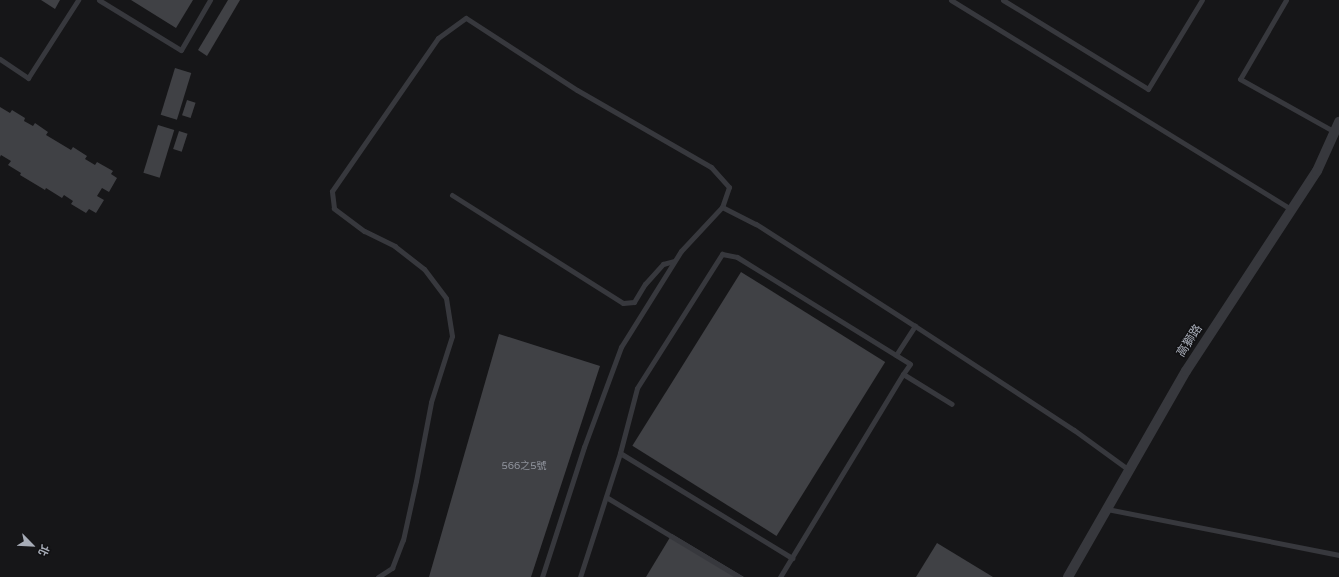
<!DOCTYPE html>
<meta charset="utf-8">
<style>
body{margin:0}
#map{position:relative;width:1339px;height:577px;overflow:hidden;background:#161618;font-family:"Varela Round","Noto Sans TC",sans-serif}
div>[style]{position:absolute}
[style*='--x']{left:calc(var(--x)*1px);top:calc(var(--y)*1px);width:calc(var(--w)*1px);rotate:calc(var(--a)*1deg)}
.building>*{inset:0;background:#404145;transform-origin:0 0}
.lane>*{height:5px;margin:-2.5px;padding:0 2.5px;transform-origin:2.5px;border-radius:2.5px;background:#37383d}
.street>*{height:10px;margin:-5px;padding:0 5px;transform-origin:5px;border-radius:5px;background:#37383d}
span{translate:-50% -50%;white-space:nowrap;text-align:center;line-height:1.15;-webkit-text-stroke:3px #111113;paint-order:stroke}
.number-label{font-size:10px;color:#8e929b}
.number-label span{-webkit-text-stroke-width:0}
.street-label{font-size:12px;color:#a8adb8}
.north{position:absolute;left:12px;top:525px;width:40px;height:40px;-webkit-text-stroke:3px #111113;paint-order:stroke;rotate:114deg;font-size:11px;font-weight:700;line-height:16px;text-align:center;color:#a8adb8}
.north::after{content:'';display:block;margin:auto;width:14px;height:18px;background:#a8adb8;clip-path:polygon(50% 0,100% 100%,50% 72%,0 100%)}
</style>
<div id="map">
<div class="building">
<div style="clip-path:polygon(41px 0,60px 0,55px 9px)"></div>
<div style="clip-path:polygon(131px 0,193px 0,176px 28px)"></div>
<div style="clip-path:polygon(228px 0,240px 0,207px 56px,198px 50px)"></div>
<div style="left:175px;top:68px;width:17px;height:49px;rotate:17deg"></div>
<div style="left:187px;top:100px;width:9px;height:16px;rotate:18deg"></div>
<div style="clip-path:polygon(0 107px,10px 113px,12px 110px,25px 118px,24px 121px,33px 126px,35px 123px,48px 132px,46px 135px,71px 150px,73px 147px,87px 156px,85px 159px,95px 165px,97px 162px,113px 171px,111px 174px,117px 178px,109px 192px,102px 188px,97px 196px,104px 200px,96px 213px,89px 209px,86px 213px,71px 204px,73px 201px,64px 195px,62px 198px,46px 188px,45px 190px,20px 175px,21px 173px,8px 165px,11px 161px,1px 155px,0 157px)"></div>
<div style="left:158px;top:125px;width:17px;height:50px;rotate:17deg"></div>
<div style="left:179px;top:131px;width:9px;height:19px;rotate:18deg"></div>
<div style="left:741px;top:272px;width:170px;height:205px;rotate:32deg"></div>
<div style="clip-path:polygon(499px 334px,600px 366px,531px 577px,429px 577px)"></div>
<div style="clip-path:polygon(672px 534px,744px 577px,646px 577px)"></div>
<div style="clip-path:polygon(937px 543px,993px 577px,916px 577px)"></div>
</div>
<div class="lane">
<div style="--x:99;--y:0;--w:96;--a:31.4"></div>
<div style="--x:181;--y:50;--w:58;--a:-59.9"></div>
<div style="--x:951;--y:0;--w:400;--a:31.6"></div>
<div style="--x:1003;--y:0;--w:170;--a:31.5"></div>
<div style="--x:1148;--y:89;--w:104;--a:-58.8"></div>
<div style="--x:1286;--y:0;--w:91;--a:120.2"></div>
<div style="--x:1240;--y:79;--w:109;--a:29.2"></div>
<div style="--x:0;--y:59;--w:34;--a:34"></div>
<div style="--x:28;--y:78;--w:93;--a:-57.3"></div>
<div style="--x:452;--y:195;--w:202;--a:32.3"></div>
<div style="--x:623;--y:303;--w:11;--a:-5"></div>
<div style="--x:634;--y:302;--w:21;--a:-59"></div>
<div style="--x:645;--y:284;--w:27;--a:-48"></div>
<div style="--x:663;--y:264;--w:11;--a:-15"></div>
<div style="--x:896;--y:355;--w:35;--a:-57"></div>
<div style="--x:620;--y:453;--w:202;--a:31.4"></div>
<div style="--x:606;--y:497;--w:155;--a:31"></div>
<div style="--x:1107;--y:509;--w:237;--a:11.2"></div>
<div style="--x:378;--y:577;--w:17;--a:-33"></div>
<div style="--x:392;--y:568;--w:30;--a:-69"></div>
<div style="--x:403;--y:540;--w:60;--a:-77.6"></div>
<div style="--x:416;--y:481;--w:80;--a:-79.2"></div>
<div style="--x:431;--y:402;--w:69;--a:-72.3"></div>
<div style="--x:452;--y:336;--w:38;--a:-99"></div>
<div style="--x:446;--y:298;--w:36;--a:-127"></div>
<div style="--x:424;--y:269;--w:37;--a:-142"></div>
<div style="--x:395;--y:246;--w:34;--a:-154"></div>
<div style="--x:364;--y:231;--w:38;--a:-143"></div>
<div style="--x:334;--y:208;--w:17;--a:-97"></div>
<div style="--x:332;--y:191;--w:186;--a:-55.3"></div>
<div style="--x:438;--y:38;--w:34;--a:-36"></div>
<div style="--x:466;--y:18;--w:132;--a:33"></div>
<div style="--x:577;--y:90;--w:155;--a:29.9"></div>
<div style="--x:711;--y:167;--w:27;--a:48"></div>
<div style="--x:729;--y:187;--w:21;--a:109"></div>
<div style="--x:722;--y:207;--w:38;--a:27"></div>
<div style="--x:756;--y:224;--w:189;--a:32.7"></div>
<div style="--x:915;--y:326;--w:190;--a:33.2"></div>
<div style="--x:1074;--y:430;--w:68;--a:36"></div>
<div style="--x:542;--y:577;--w:137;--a:-72.1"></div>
<div style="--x:584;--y:447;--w:107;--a:-69.7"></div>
<div style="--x:621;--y:347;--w:113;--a:-58"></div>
<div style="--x:681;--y:251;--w:60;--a:-47"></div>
<div style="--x:580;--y:577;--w:130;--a:-72.1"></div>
<div style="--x:620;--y:453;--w:67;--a:-75.3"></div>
<div style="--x:637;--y:388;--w:159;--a:-57.6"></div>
<div style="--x:722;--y:254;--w:15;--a:11"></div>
<div style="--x:737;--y:257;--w:203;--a:31.7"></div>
<div style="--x:910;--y:364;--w:12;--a:125"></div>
<div style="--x:780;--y:577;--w:237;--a:-58.8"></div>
<div style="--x:903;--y:374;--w:57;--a:31.5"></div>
</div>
<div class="street">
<div style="--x:1068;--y:577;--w:237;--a:-60.2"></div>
<div style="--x:1186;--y:371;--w:239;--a:-56.8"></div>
<div style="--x:1317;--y:171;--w:54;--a:-65.8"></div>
</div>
<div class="number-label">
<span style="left:524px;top:467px">566之5號</span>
</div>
<div class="street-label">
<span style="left:1190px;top:341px;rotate:-57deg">高獅路</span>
</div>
<div class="north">北</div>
</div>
